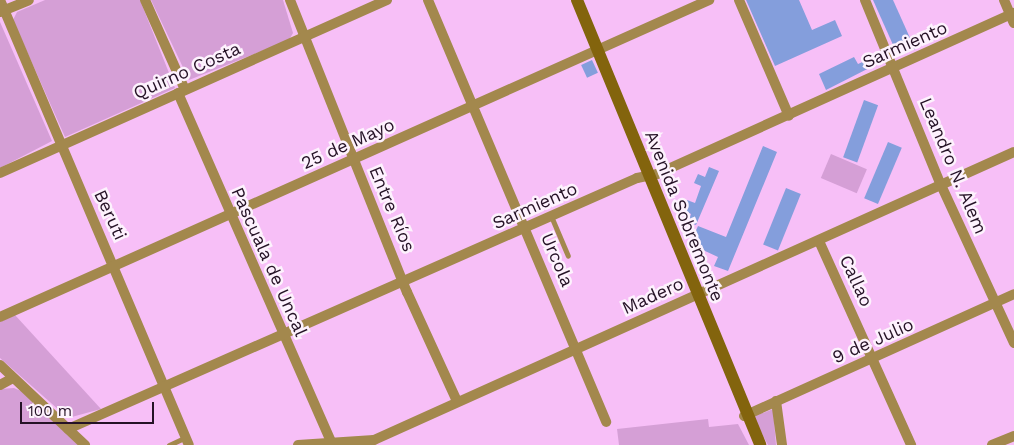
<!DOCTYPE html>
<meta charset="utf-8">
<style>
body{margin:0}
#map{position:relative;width:1014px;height:445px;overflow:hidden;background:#f7bff7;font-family:"Work Sans",sans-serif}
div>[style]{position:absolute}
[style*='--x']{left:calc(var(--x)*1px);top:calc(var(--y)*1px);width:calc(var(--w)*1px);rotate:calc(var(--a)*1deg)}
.green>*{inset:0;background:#d59fd6;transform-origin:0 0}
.building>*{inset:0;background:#849edc;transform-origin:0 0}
.service>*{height:5px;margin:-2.5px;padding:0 2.5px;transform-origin:2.5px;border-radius:2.5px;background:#a3884d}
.minor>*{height:10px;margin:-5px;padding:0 5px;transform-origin:5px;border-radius:5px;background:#a3884d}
.secondary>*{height:12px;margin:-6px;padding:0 6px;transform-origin:6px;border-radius:6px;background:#83640d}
span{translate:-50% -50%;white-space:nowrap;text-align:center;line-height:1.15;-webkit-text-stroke:5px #fdf2fd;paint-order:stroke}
.street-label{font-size:18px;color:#251226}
.scale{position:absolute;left:20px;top:402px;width:134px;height:22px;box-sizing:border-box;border:2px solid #251226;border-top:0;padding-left:6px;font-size:15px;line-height:18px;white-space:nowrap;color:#251226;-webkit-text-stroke:4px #fdf2fd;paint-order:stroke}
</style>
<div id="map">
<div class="green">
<div style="clip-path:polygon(45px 0,140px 0,175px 88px,65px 137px,13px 20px,17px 12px)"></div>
<div style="clip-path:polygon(151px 0,283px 0,293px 33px,289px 40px,189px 80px)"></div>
<div style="clip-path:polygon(0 22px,52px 141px,0 168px)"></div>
<div style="left:831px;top:154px;width:39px;height:26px;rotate:23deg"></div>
<div style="clip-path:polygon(15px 315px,101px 409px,68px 418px,0 358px,0 322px)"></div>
<div style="clip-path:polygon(14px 388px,21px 391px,78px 445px,0 445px,0 389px)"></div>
<div style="clip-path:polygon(773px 409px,776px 445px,768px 445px,753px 417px)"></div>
<div style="clip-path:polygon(708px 419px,709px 427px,738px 424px,749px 445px,619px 445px,617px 429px)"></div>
</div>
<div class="building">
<div style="clip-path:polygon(746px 0,799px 0,812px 30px,835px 20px,842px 36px,775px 66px)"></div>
<div style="clip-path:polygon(873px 0,893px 0,915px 49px,898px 56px)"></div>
<div style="clip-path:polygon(878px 55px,881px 62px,826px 90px,819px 74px,854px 57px,858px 64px)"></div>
<div style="left:592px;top:60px;width:14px;height:12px;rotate:65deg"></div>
<div style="left:864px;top:100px;width:15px;height:61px;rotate:20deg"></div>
<div style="left:888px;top:142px;width:15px;height:61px;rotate:23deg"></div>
<div style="clip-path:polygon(763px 146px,777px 152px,728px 271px,714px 266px,718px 257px,690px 244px,698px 226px,726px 237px)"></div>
<div style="clip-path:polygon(709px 167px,719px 171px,696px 225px,688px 222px,691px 214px,683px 210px,687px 200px,695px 203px,701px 186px,694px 183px,698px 174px,705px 177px)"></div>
<div style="left:786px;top:188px;width:16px;height:61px;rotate:22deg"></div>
</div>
<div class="service">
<div style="--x:551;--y:216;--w:43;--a:67"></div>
<div style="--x:169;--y:445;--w:19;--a:-25"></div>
</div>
<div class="minor">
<div style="--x:0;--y:0;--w:483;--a:67"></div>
<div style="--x:145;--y:0;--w:98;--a:66"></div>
<div style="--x:290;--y:0;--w:315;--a:68.2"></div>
<div style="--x:407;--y:292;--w:120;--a:65.4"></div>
<div style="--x:428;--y:0;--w:458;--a:67.1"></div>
<div style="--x:739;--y:0;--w:126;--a:66.7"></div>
<div style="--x:865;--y:0;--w:200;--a:67.7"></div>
<div style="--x:941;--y:185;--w:174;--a:65.2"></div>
<div style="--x:1004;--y:0;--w:25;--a:67"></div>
<div style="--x:0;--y:12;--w:31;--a:-22"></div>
<div style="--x:178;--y:93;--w:382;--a:66.3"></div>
<div style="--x:0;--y:173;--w:424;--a:-24.1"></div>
<div style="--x:819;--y:241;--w:224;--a:65.7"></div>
<div style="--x:0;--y:317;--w:777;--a:-24.09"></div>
<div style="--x:0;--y:365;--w:117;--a:43.3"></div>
<div style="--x:0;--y:385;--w:15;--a:-28"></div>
<div style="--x:776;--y:401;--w:44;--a:82.2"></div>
<div style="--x:744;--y:416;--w:296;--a:-24.3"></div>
<div style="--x:68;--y:429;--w:622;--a:-23.8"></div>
<div style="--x:637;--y:178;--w:20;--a:-11"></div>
<div style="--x:657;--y:174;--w:392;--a:-24.3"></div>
<div style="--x:298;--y:445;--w:76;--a:-3.8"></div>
<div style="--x:374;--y:440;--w:702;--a:-24.23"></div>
<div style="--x:992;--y:445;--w:24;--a:-22"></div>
</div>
<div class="secondary">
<div style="--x:577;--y:0;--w:481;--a:67.6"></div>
</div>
<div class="street-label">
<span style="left:905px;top:45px;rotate:-24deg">Sarmiento</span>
<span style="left:187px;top:71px;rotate:-24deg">Quirno Costa</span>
<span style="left:348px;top:144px;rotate:-24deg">25 de Mayo</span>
<span style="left:953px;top:166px;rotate:67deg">Leandro N. Alem</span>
<span style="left:535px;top:206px;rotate:-24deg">Sarmiento</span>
<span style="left:392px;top:209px;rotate:67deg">Entre Ríos</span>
<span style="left:110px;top:215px;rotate:65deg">Beruti</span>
<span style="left:684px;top:216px;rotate:68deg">Avenida Sobremonte</span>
<span style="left:557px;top:260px;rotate:67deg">Urcola</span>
<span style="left:269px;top:262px;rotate:66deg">Pascuala de Uncal</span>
<span style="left:856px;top:281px;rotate:65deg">Callao</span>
<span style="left:653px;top:296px;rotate:-24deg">Madero</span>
<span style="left:873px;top:341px;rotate:-24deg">9 de Julio</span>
</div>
<div class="scale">100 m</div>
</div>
